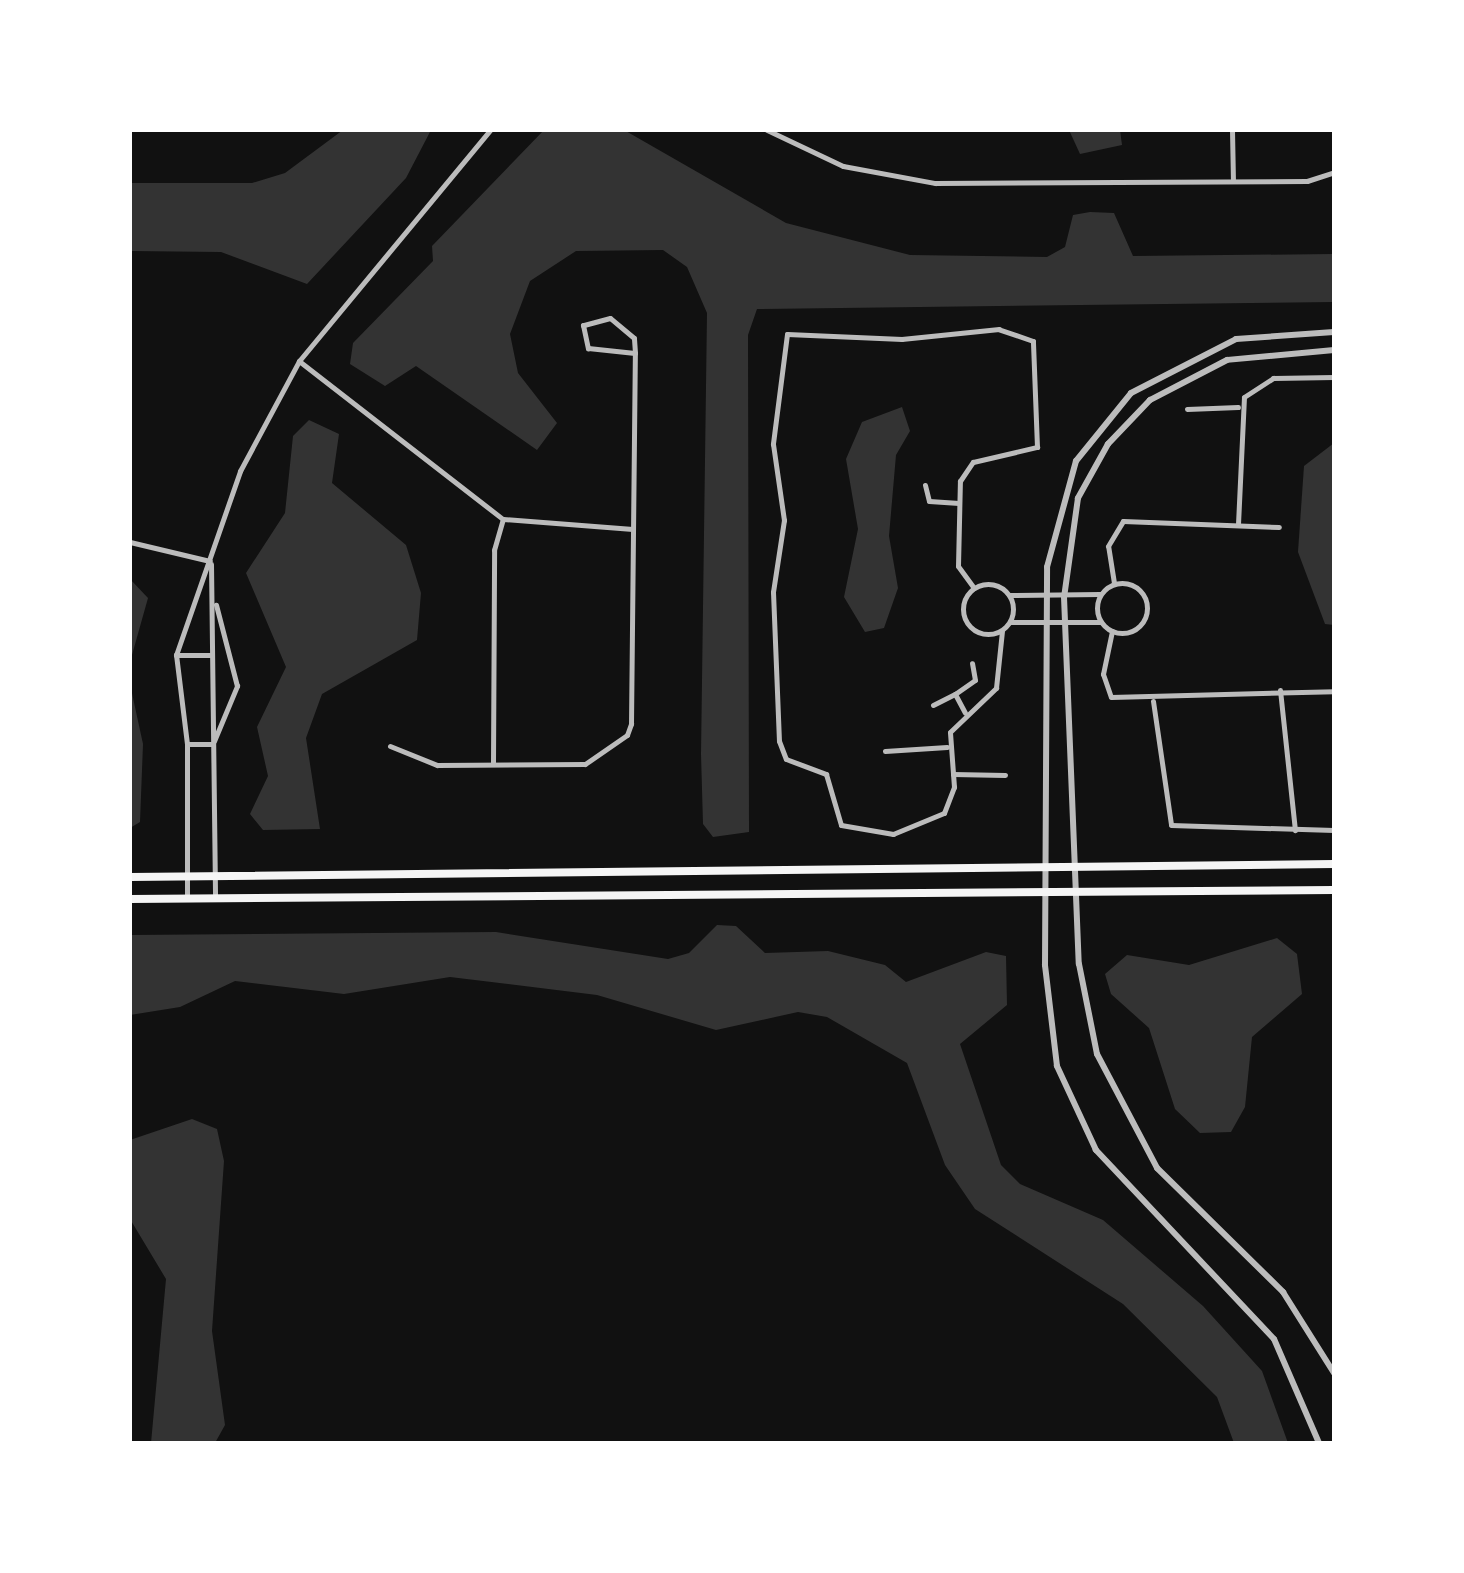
<!DOCTYPE html>
<style>
body{margin:0}
#map{position:relative;width:1464px;height:1573px;overflow:hidden;background:#111;font-family:Manrope,sans-serif}
div>[style]{position:absolute}
[style*='--x']{left:calc(var(--x)*1px);top:calc(var(--y)*1px);width:calc(var(--w)*1px);rotate:calc(var(--a)*1deg)}
.water>*{inset:0;background:#333}
.minor>*{height:5px;margin:-2.5px;padding:0 2.5px;transform-origin:2.5px;border-radius:2.5px;background:#bcbcbc}
.minor>.ring{margin:-2.5px;padding:0;box-sizing:content-box;background:none;border:5px solid #bcbcbc;border-radius:50%}
.tertiary>*{height:6px;margin:-3px;padding:0 3px;transform-origin:3px;border-radius:3px;background:#bcbcbc}
.secondary>*{height:8px;margin:-4px;padding:0 4px;transform-origin:4px;border-radius:4px;background:#f5f5f5}
span{translate:-50% -50%;white-space:nowrap;text-align:center;line-height:1.15;-webkit-text-stroke:10px #fff;paint-order:stroke}
.frame{position:absolute;inset:0;border:132px solid #fff;pointer-events:none}
</style>
<div id="map">
<div class="water">
<div style="clip-path:polygon(343px 130px,431px 130px,406px 178px,307px 284px,221px 252px,130px 251px,130px 183px,252px 183px,285px 173px)"></div>
<div style="clip-path:polygon(544px 130px,624px 130px,786px 223px,910px 255px,1047px 257px,1065px 247px,1073px 215px,1090px 212px,1114px 213px,1133px 256px,1334px 254px,1334px 302px,757px 309px,748px 335px,749px 832px,713px 837px,703px 824px,701px 754px,707px 313px,687px 267px,663px 250px,576px 251px,530px 281px,510px 334px,518px 373px,557px 423px,537px 450px,416px 366px,385px 386px,350px 364px,353px 343px,433px 261px,432px 246px)"></div>
<div style="clip-path:polygon(1069px 130px,1120px 130px,1122px 145px,1080px 154px)"></div>
<div style="clip-path:polygon(902px 407px,910px 431px,896px 455px,889px 536px,898px 588px,884px 628px,865px 632px,844px 597px,858px 529px,846px 459px,862px 422px)"></div>
<div style="clip-path:polygon(309px 420px,339px 434px,332px 483px,406px 545px,421px 593px,417px 640px,322px 694px,306px 738px,320px 829px,263px 830px,250px 814px,268px 776px,257px 727px,286px 667px,246px 573px,285px 513px,293px 436px)"></div>
<div style="clip-path:polygon(1334px 443px,1334px 625px,1325px 624px,1298px 552px,1304px 466px)"></div>
<div style="clip-path:polygon(130px 579px,148px 598px,130px 662px)"></div>
<div style="clip-path:polygon(130px 684px,143px 744px,140px 822px,130px 828px)"></div>
<div style="clip-path:polygon(717px 925px,736px 926px,765px 953px,828px 951px,885px 965px,906px 982px,986px 952px,1006px 956px,1007px 1005px,960px 1044px,1001px 1165px,1020px 1184px,1103px 1220px,1203px 1306px,1262px 1371px,1288px 1443px,1234px 1443px,1217px 1397px,1123px 1304px,975px 1209px,945px 1165px,907px 1063px,827px 1017px,798px 1012px,716px 1030px,597px 995px,450px 977px,344px 994px,235px 981px,180px 1007px,130px 1015px,130px 935px,496px 932px,668px 959px,689px 953px)"></div>
<div style="clip-path:polygon(1277px 938px,1297px 954px,1302px 994px,1252px 1037px,1245px 1107px,1231px 1132px,1200px 1133px,1175px 1109px,1149px 1028px,1111px 994px,1105px 974px,1127px 955px,1189px 965px)"></div>
<div style="clip-path:polygon(192px 1119px,217px 1129px,224px 1161px,212px 1331px,225px 1425px,215px 1443px,151px 1443px,166px 1279px,130px 1219px,130px 1140px)"></div>
</div>
<div class="minor">
<div style="--x:767;--y:130;--w:84;--a:25.3"></div>
<div style="--x:843;--y:166;--w:94;--a:10.5"></div>
<div style="--x:935;--y:183;--w:372;--a:-0.3"></div>
<div style="--x:1307;--y:181;--w:28;--a:-18"></div>
<div style="--x:1232;--y:130;--w:51;--a:88.9"></div>
<div style="--x:299;--y:361;--w:258;--a:37.8"></div>
<div style="--x:503;--y:519;--w:130;--a:4.4"></div>
<div style="--x:1187;--y:409;--w:51;--a:-2.2"></div>
<div style="--x:925;--y:485;--w:16;--a:76"></div>
<div style="--x:929;--y:501;--w:30;--a:4"></div>
<div style="--x:1238;--y:524;--w:127;--a:-87.3"></div>
<div style="--x:1244;--y:397;--w:35;--a:-33"></div>
<div style="--x:1273;--y:378;--w:61;--a:-0.9"></div>
<div style="--x:130;--y:542;--w:82;--a:13.4"></div>
<div style="--x:211;--y:564;--w:334;--a:89.3"></div>
<div class="ring" style="left:1097px;top:583px;width:45px;height:45px"></div>
<div style="--x:1114;--y:583;--w:37;--a:-99"></div>
<div style="--x:1108;--y:546;--w:29;--a:-59"></div>
<div style="--x:1123;--y:521;--w:156;--a:2.2"></div>
<div class="ring" style="left:963px;top:584px;width:45px;height:45px"></div>
<div style="--x:974;--y:588;--w:27;--a:-126"></div>
<div style="--x:958;--y:566;--w:85;--a:-88.7"></div>
<div style="--x:960;--y:481;--w:23;--a:-56"></div>
<div style="--x:973;--y:462;--w:66;--a:-13.2"></div>
<div style="--x:1037;--y:447;--w:106;--a:-92.2"></div>
<div style="--x:1033;--y:341;--w:36;--a:-161"></div>
<div style="--x:999;--y:329;--w:98;--a:174.1"></div>
<div style="--x:902;--y:339;--w:115;--a:-177.5"></div>
<div style="--x:787;--y:334;--w:111;--a:97.3"></div>
<div style="--x:773;--y:444;--w:77;--a:81.8"></div>
<div style="--x:784;--y:520;--w:73;--a:98.7"></div>
<div style="--x:773;--y:592;--w:149;--a:87.7"></div>
<div style="--x:779;--y:741;--w:19;--a:69"></div>
<div style="--x:786;--y:759;--w:43;--a:20.6"></div>
<div style="--x:826;--y:774;--w:53;--a:73.6"></div>
<div style="--x:841;--y:825;--w:53;--a:9.8"></div>
<div style="--x:893;--y:834;--w:55;--a:-22.4"></div>
<div style="--x:944;--y:813;--w:28;--a:-69"></div>
<div style="--x:954;--y:787;--w:55;--a:-94.2"></div>
<div style="--x:950;--y:732;--w:64;--a:-43.7"></div>
<div style="--x:996;--y:688;--w:57;--a:-84"></div>
<div style="--x:1009;--y:595;--w:91;--a:-0.6"></div>
<div style="--x:1010;--y:622;--w:91;--a:0"></div>
<div style="--x:1112;--y:631;--w:44;--a:101.8"></div>
<div style="--x:1103;--y:674;--w:24;--a:71"></div>
<div style="--x:1111;--y:697;--w:223;--a:-1.5"></div>
<div style="--x:176;--y:655;--w:35;--a:0"></div>
<div style="--x:1280;--y:690;--w:141;--a:83.9"></div>
<div style="--x:955;--y:694;--w:24;--a:-35"></div>
<div style="--x:975;--y:680;--w:17;--a:-100"></div>
<div style="--x:1153;--y:701;--w:125;--a:81.7"></div>
<div style="--x:1171;--y:825;--w:163;--a:1.8"></div>
<div style="--x:933;--y:705;--w:25;--a:-27"></div>
<div style="--x:955;--y:694;--w:21;--a:62"></div>
<div style="--x:214;--y:741;--w:60;--a:-67.3"></div>
<div style="--x:237;--y:686;--w:84;--a:-104.5"></div>
<div style="--x:187;--y:744;--w:26;--a:0"></div>
<div style="--x:390;--y:746;--w:51;--a:22"></div>
<div style="--x:437;--y:765;--w:148;--a:-0.4"></div>
<div style="--x:585;--y:764;--w:51;--a:-34.6"></div>
<div style="--x:627;--y:735;--w:12;--a:-70"></div>
<div style="--x:631;--y:724;--w:371;--a:-89.4"></div>
<div style="--x:635;--y:353;--w:15;--a:-94"></div>
<div style="--x:634;--y:338;--w:31;--a:-140"></div>
<div style="--x:610;--y:318;--w:28;--a:165"></div>
<div style="--x:583;--y:325;--w:24;--a:78"></div>
<div style="--x:588;--y:348;--w:47;--a:6.1"></div>
<div style="--x:885;--y:751;--w:62;--a:-3.7"></div>
<div style="--x:493;--y:764;--w:214;--a:-89.7"></div>
<div style="--x:494;--y:550;--w:32;--a:-74"></div>
<div style="--x:953;--y:774;--w:52;--a:1.1"></div>
<div style="--x:187;--y:899;--w:155;--a:-90"></div>
<div style="--x:187;--y:744;--w:90;--a:-97"></div>
<div style="--x:176;--y:655;--w:195;--a:-70.8"></div>
<div style="--x:240;--y:471;--w:125;--a:-61.8"></div>
<div style="--x:299;--y:361;--w:300;--a:-50.4"></div>
</div>
<div class="tertiary">
<div style="--x:1334;--y:350;--w:107;--a:174.7"></div>
<div style="--x:1227;--y:360;--w:87;--a:152.5"></div>
<div style="--x:1150;--y:400;--w:61;--a:133.7"></div>
<div style="--x:1108;--y:444;--w:62;--a:119.1"></div>
<div style="--x:1078;--y:498;--w:100;--a:98"></div>
<div style="--x:1064;--y:597;--w:367;--a:87.7"></div>
<div style="--x:1079;--y:964;--w:92;--a:78.7"></div>
<div style="--x:1097;--y:1054;--w:129;--a:62.2"></div>
<div style="--x:1157;--y:1168;--w:177;--a:44.5"></div>
<div style="--x:1283;--y:1292;--w:96;--a:57.8"></div>
<div style="--x:1319;--y:1443;--w:113;--a:-113.4"></div>
<div style="--x:1274;--y:1339;--w:260;--a:-133.3"></div>
<div style="--x:1096;--y:1150;--w:93;--a:-114.9"></div>
<div style="--x:1057;--y:1066;--w:102;--a:-96.8"></div>
<div style="--x:1045;--y:965;--w:398;--a:-89.7"></div>
<div style="--x:1047;--y:567;--w:110;--a:-74.7"></div>
<div style="--x:1076;--y:461;--w:87;--a:-51"></div>
<div style="--x:1131;--y:393;--w:118;--a:-27.2"></div>
<div style="--x:1236;--y:339;--w:98;--a:-4.1"></div>
</div>
<div class="secondary">
<div style="--x:130;--y:877;--w:1204;--a:-0.62"></div>
<div style="--x:130;--y:899;--w:1204;--a:-0.43"></div>
</div>
<div class="frame"></div>
</div>
